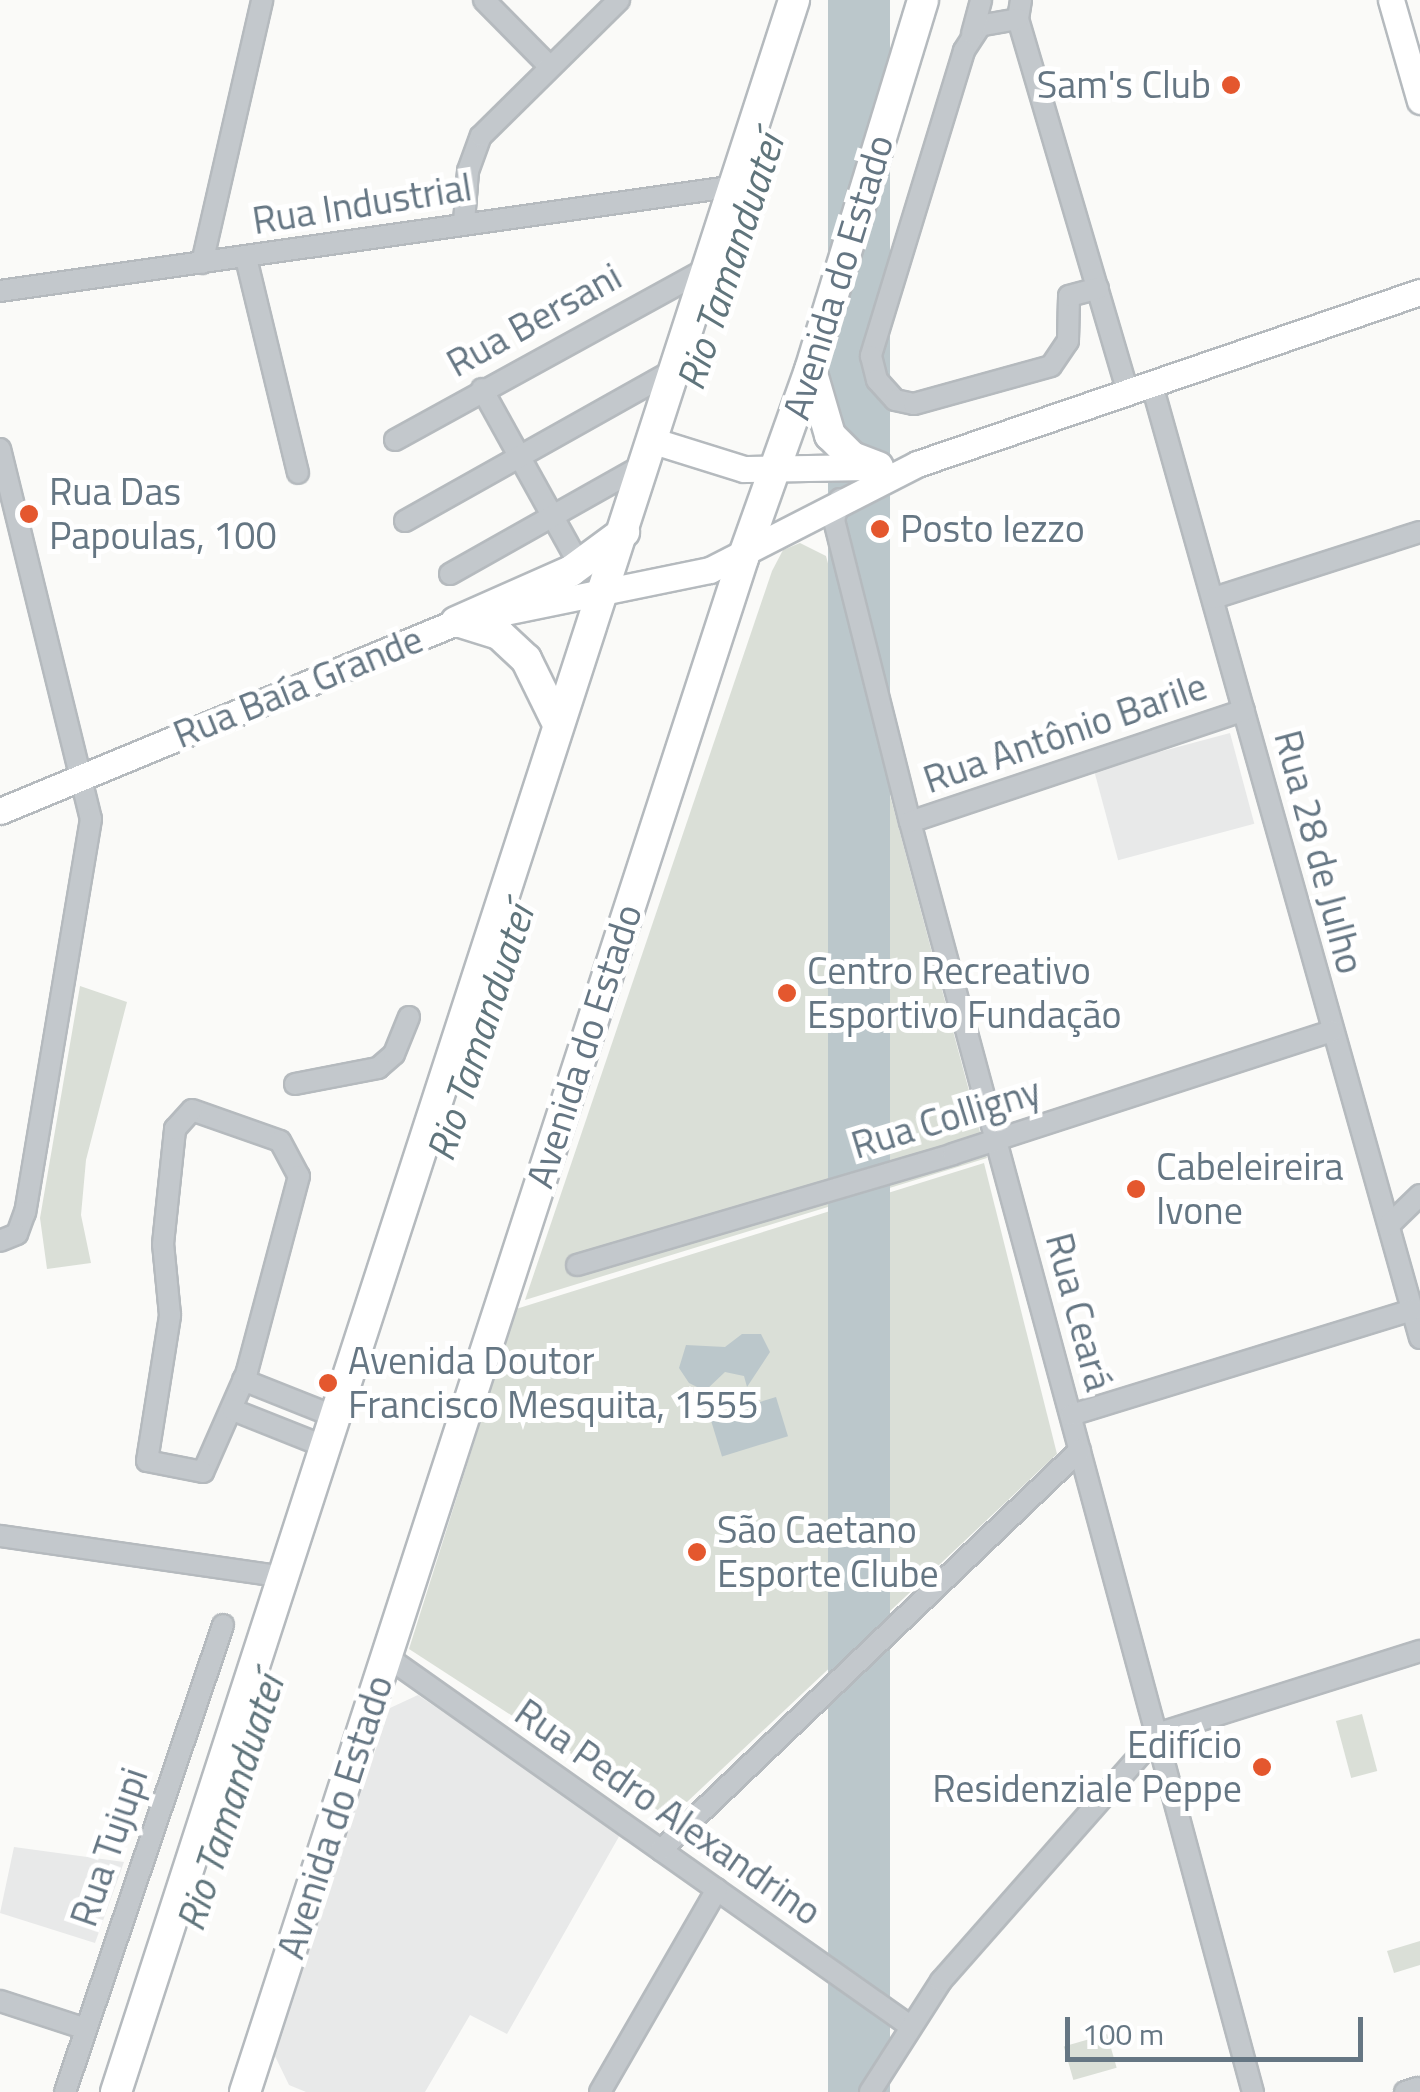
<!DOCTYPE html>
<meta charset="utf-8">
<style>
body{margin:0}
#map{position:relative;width:1420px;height:2092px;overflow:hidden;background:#fafaf8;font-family:"Titillium Web",sans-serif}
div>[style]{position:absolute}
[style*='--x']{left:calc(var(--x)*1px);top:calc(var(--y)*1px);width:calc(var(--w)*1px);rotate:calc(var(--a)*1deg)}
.built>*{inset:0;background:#e8e9e9;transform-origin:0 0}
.green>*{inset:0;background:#dadfd7;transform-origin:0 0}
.water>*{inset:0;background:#bbc7cb;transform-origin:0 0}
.roads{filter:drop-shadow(2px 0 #b5babe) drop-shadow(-2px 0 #b5babe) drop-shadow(0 2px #b5babe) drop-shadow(0 -2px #b5babe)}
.minor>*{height:20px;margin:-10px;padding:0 10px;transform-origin:10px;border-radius:10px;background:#c3c8cc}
.major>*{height:25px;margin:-12.5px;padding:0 12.5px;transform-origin:12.5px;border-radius:12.5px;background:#fff}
.highway>*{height:30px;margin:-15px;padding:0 15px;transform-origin:15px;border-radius:15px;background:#fff}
.dots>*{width:28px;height:28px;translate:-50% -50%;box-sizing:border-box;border:5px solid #fff;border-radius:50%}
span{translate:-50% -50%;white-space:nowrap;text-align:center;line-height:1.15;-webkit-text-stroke:10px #fff;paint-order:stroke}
.poi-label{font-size:38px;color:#657683}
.right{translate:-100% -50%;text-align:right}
.left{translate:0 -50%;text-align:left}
.street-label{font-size:38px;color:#657683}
.water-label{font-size:40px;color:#60757c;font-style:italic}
.scale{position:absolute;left:1065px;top:2017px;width:298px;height:45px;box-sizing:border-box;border:5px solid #657683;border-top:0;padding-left:12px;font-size:30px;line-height:35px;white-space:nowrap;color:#657683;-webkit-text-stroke:8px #fff;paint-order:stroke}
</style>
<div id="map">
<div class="built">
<div style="left:1230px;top:733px;width:94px;height:141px;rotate:75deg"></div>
<div style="clip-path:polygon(418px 1695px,621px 1833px,507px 2034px,470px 2015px,425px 2092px,306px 2092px,289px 2085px,272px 2050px,390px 1708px)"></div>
<div style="clip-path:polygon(14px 1847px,124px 1862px,95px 1943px,0 1913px)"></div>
</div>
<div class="green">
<div style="clip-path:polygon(800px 543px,826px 556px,987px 1158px,525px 1300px,772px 571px,783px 550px)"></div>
<div style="clip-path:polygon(80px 986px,127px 1002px,86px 1160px,81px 1215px,91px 1263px,47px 1269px,40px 1218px)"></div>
<div style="clip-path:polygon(984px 1163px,1057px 1454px,670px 1818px,409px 1649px,516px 1309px)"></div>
<div style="left:1362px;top:1714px;width:59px;height:27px;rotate:75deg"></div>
<div style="clip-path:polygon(1420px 1941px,1420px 1965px,1394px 1973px,1387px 1951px)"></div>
<div style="left:1107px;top:2034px;width:35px;height:45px;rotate:74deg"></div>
</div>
<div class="water">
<div style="left:828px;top:0;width:62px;height:2199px"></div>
<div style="clip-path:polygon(742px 1334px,761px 1334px,770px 1352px,747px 1387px,744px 1376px,725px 1372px,705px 1391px,689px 1383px,679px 1368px,686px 1345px,725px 1347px)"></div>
<div style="left:776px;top:1397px;width:41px;height:69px;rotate:73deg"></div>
</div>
<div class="roads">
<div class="minor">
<div style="--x:484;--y:0;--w:94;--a:45.4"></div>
<div style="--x:1021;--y:0;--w:19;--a:99"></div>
<div style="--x:1018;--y:19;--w:390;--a:73.6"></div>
<div style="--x:1018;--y:19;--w:39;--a:170"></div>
<div style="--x:980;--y:26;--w:30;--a:123"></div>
<div style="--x:964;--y:51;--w:319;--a:107"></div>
<div style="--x:871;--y:356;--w:25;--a:76"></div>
<div style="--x:877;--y:380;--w:27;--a:48"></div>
<div style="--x:895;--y:400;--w:19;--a:12"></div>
<div style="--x:914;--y:404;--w:142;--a:-15.5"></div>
<div style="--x:1051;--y:366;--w:30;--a:-56"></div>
<div style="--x:1068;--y:341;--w:45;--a:-88.7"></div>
<div style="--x:1069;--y:296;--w:30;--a:-15"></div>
<div style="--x:972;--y:34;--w:35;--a:-75"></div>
<div style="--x:464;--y:222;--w:51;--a:-85.5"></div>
<div style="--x:468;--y:171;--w:37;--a:-70"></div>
<div style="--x:481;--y:136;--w:194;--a:-44.6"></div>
<div style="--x:246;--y:258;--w:221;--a:76.4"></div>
<div style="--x:202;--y:263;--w:270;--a:-77.1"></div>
<div style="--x:0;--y:291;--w:743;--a:-8.12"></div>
<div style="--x:1152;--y:385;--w:990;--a:74.29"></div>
<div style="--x:482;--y:389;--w:202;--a:61"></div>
<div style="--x:395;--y:440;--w:359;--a:-28.8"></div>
<div style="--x:0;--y:449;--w:381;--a:76.2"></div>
<div style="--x:91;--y:819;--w:399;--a:99.5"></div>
<div style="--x:25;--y:1212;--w:23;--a:110"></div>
<div style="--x:17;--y:1234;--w:18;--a:158"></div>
<div style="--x:840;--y:499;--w:22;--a:106"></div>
<div style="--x:834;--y:520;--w:311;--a:75.9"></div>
<div style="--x:910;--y:822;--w:1316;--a:74.89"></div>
<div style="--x:405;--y:521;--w:311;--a:-29.3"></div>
<div style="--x:450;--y:574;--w:224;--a:-29.4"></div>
<div style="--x:1214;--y:598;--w:216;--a:-17.8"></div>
<div style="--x:910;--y:822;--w:352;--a:-18.5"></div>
<div style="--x:295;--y:1084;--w:85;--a:-10.9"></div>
<div style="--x:378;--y:1068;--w:21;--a:-41"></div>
<div style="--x:394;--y:1054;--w:40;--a:-68"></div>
<div style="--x:192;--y:1110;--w:93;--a:19.4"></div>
<div style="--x:280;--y:1141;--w:40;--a:62"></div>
<div style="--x:299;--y:1176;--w:203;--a:104.9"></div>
<div style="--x:247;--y:1372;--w:109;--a:113.7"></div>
<div style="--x:203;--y:1472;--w:57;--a:-168.9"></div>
<div style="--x:147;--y:1461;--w:148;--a:-81"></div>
<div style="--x:170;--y:1315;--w:71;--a:-95.6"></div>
<div style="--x:163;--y:1244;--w:116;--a:-84"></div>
<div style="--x:175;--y:1129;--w:25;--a:-48"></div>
<div style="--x:1389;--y:1225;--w:43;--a:-44.1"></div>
<div style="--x:577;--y:1265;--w:392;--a:-16.4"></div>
<div style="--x:953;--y:1154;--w:398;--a:-18"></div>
<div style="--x:243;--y:1380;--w:95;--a:21.7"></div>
<div style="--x:233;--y:1410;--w:95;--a:21.7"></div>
<div style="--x:1071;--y:1415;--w:358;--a:-17.1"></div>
<div style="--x:0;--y:1536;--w:282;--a:8.2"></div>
<div style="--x:386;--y:1656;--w:641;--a:35.23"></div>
<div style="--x:1160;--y:1733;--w:273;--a:-17.5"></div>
<div style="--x:661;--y:1850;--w:579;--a:-43.67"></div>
<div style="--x:0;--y:2001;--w:87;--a:18"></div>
<div style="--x:65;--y:2092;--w:493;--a:-71.3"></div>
<div style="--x:600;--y:2092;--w:234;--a:-60"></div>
<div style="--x:870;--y:2092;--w:132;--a:-57.4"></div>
<div style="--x:941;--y:1981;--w:331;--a:-48.6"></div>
<div style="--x:1405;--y:2092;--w:13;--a:-18"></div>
</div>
<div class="major">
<div style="--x:1391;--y:0;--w:105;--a:74"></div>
<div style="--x:654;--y:441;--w:94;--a:17.3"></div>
<div style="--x:744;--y:469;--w:128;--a:-0.9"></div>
<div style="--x:0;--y:811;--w:494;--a:-22.5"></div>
<div style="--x:456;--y:622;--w:259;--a:-11.6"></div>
<div style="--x:710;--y:570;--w:233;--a:-27.1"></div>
<div style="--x:917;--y:464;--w:532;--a:-18.88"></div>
</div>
<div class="highway">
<div style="--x:811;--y:370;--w:68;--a:73.7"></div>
<div style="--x:830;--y:435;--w:31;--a:45"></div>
<div style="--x:852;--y:457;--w:28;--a:21"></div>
<div style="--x:456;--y:622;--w:126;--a:-23.9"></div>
<div style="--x:571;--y:571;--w:66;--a:-36.3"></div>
<div style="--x:460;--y:622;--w:41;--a:17.1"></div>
<div style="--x:499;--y:634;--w:37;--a:43"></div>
<div style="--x:526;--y:659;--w:72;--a:63.8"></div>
<div style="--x:116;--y:2092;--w:2199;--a:-72.04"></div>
<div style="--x:245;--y:2092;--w:1613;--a:-72.01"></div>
<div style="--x:743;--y:558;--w:200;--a:-70.4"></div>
<div style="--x:810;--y:370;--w:387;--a:-73"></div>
</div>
</div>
<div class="dots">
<div style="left:1231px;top:85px;background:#e4572e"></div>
<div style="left:29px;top:514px;background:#e4572e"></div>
<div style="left:880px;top:529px;background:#e4572e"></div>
<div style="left:787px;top:993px;background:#e4572e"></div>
<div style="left:1136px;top:1189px;background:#e4572e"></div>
<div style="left:328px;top:1383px;background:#e4572e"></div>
<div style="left:697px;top:1552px;background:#e4572e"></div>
<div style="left:1262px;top:1767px;background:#e4572e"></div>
</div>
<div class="poi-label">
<span class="right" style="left:1211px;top:85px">Sam's Club</span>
<span class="left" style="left:49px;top:514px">Rua Das<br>Papoulas, 100</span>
<span class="left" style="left:900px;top:529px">Posto Iezzo</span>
<span class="left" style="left:807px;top:993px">Centro Recreativo<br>Esportivo Fundação</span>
<span class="left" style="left:1156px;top:1189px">Cabeleireira<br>Ivone</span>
<span class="left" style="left:348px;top:1383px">Avenida Doutor<br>Francisco Mesquita, 1555</span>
<span class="left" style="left:717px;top:1552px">São Caetano<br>Esporte Clube</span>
<span class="right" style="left:1242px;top:1767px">Edifício<br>Residenziale Peppe</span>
</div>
<div class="street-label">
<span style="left:362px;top:204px;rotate:-9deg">Rua Industrial</span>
<span style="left:838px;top:277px;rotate:-73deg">Avenida do Estado</span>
<span style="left:534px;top:320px;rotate:-29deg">Rua Bersani</span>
<span style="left:298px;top:687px;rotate:-22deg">Rua Baía Grande</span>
<span style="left:1065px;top:733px;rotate:-19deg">Rua Antônio Barile</span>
<span style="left:1319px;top:852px;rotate:75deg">Rua 28 de Julho</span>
<span style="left:584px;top:1046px;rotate:-72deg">Avenida do Estado</span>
<span style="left:946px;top:1118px;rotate:-17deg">Rua Colligny</span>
<span style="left:1079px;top:1312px;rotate:75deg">Rua Ceará</span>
<span style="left:668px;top:1812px;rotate:35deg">Rua Pedro Alexandrino</span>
<span style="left:335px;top:1817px;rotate:-72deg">Avenida do Estado</span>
<span style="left:109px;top:1847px;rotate:-71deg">Rua Tujupi</span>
</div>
<div class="water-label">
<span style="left:730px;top:262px;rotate:-72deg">Rio Tamanduateí</span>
<span style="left:480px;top:1033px;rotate:-72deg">Rio Tamanduateí</span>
<span style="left:230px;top:1803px;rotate:-72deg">Rio Tamanduateí</span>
</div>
<div class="scale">100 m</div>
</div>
